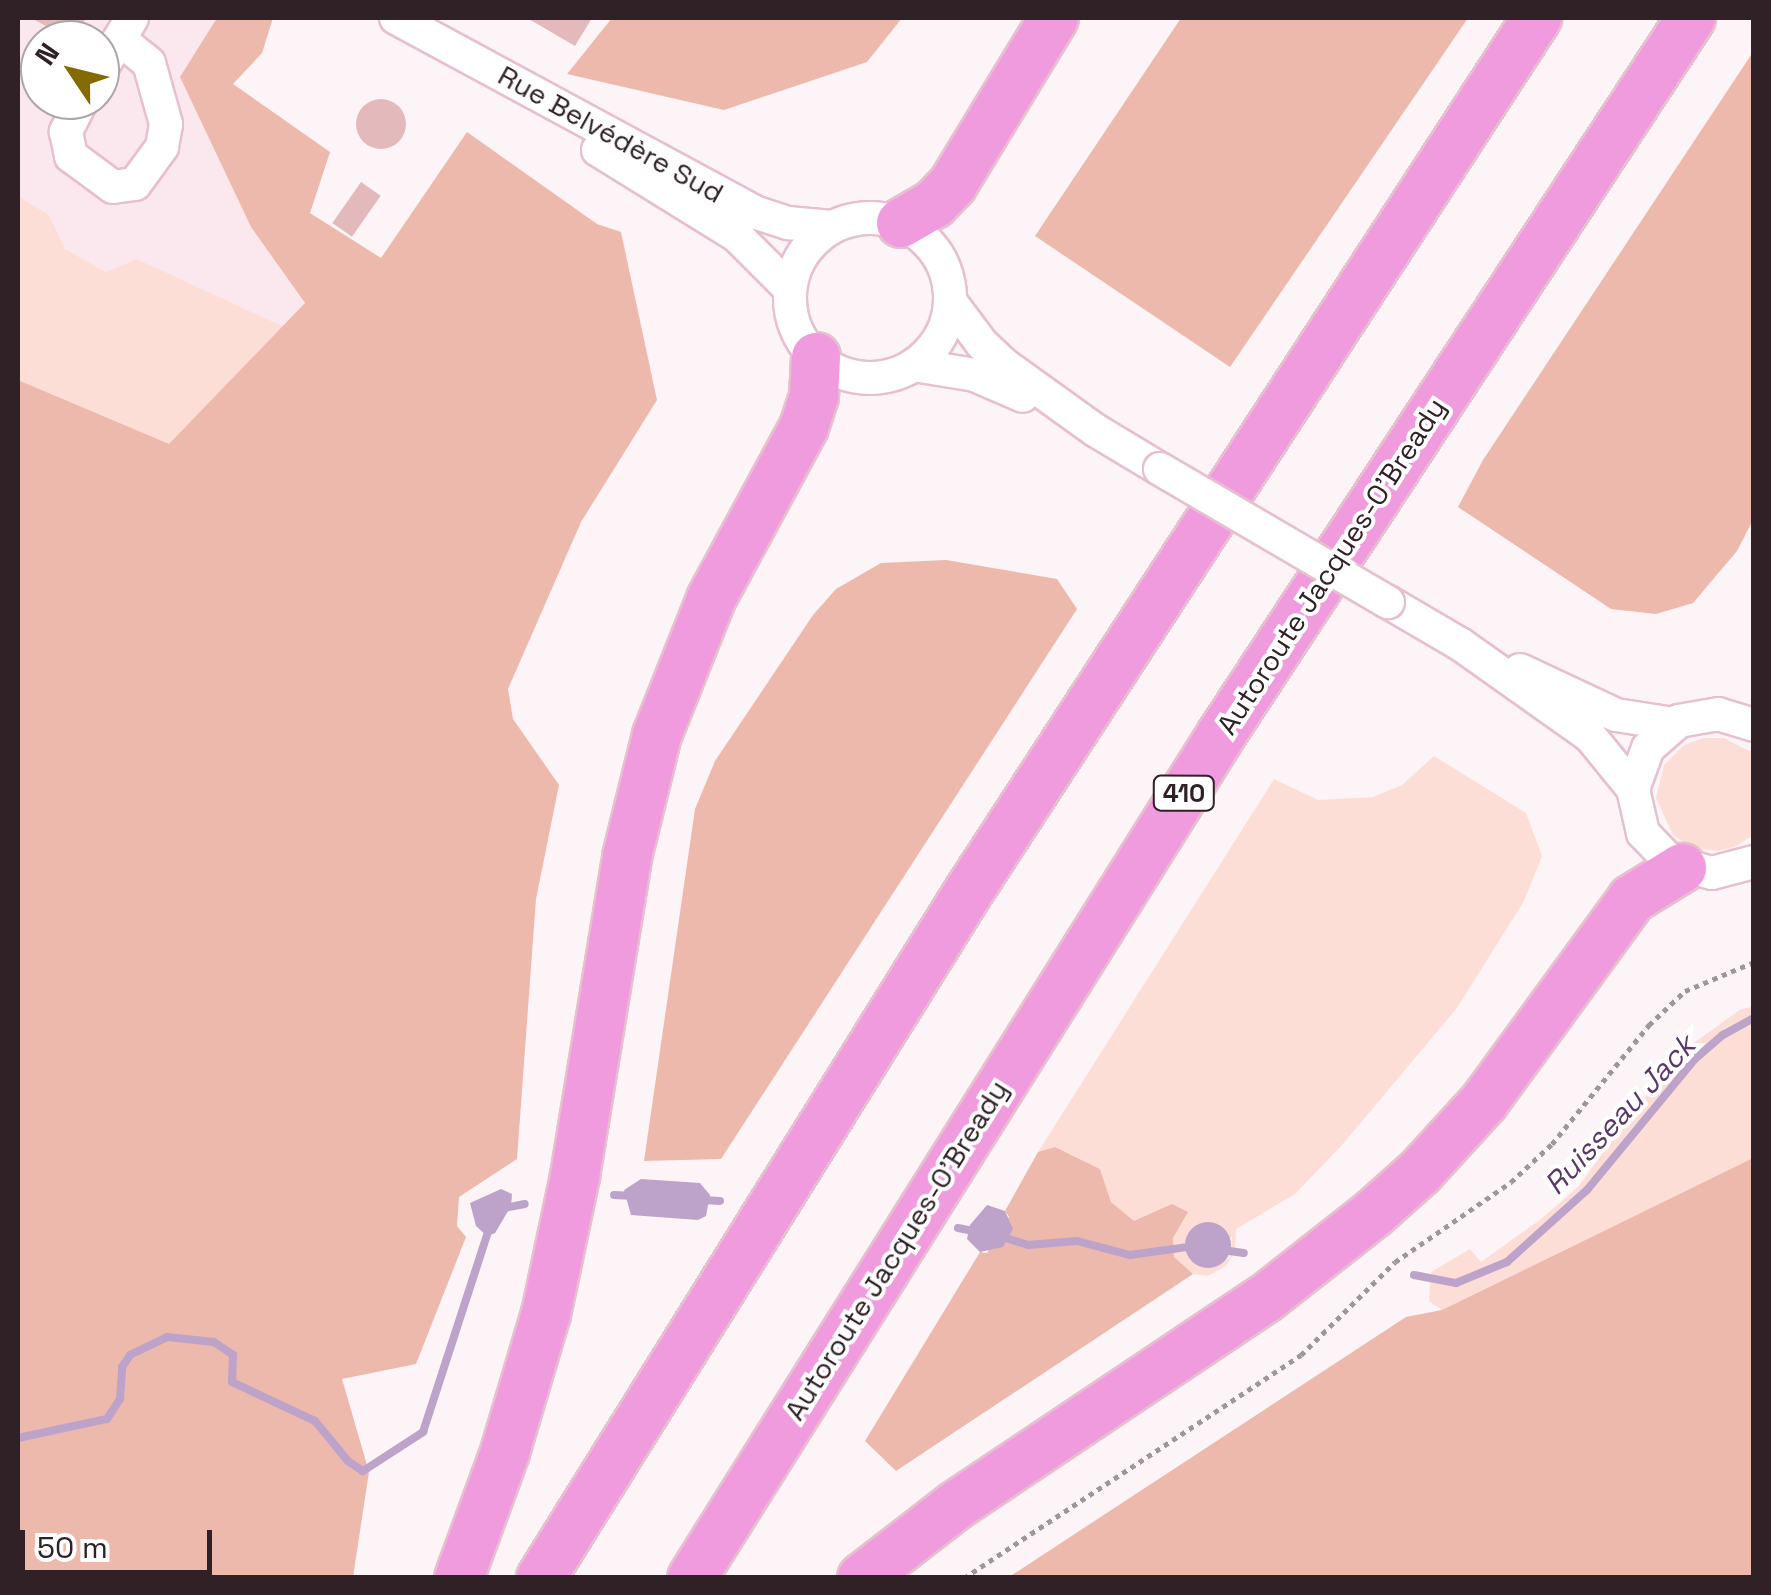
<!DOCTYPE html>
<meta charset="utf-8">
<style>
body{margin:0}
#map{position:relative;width:1771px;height:1595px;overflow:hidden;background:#fcf4f7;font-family:"Space Grotesk",sans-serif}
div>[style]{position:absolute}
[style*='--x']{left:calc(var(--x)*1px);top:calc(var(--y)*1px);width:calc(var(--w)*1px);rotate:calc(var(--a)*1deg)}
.built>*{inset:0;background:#fbe7ee}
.green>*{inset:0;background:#fdded7}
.forest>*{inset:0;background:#edb9ad}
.water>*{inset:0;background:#bda2c9}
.round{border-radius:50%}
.stream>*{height:8px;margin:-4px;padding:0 4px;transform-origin:4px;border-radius:4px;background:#bda2c9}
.building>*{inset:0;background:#e4b9bc;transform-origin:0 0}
.path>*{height:5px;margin-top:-2.5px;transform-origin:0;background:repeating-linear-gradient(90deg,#a0959a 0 5px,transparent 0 10px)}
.roads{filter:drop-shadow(2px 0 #e7bfce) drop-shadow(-2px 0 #e7bfce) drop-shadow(0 2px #e7bfce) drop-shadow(0 -2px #e7bfce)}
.minor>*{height:32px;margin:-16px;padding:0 16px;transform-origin:16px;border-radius:16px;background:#fff}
.minor>.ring{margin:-16px;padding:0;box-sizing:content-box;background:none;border:32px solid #fff;border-radius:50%}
.highway>*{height:48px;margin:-24px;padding:0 24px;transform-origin:24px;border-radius:24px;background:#f19bdf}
.bridges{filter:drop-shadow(2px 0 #e7bfce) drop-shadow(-2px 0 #e7bfce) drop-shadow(0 2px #e7bfce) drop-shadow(0 -2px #e7bfce)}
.minor-bridge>*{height:32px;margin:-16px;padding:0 16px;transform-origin:16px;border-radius:16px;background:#fff}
span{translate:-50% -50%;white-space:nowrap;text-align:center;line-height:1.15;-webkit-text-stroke:8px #fff;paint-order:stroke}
.shield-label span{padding:2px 8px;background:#fff;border:2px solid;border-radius:8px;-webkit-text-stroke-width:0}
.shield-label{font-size:25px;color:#302127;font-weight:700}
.street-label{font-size:28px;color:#302127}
.water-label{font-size:30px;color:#5b376a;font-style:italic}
.frame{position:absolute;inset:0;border:20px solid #302127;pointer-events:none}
.north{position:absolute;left:20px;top:20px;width:100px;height:100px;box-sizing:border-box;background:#fff;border:2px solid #aca6a9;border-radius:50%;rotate:305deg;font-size:28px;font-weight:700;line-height:40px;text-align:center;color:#302127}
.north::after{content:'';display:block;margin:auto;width:35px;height:45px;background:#846a03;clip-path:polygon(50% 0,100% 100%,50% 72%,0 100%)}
.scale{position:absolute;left:20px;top:1530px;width:192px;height:45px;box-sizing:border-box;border:5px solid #302127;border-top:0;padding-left:12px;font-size:30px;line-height:35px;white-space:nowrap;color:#302127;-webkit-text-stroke:8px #fff;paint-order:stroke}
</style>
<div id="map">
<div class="built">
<div style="clip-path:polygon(evenodd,18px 18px,217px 18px,181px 78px,251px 227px,305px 303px,284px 327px,137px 259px,106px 273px,65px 249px,49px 215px,18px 196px,18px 18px,40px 40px,100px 40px,100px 100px,40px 100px,40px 40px)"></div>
</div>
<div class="green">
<div style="clip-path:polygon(18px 196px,49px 215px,65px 249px,106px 272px,137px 259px,284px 327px,169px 445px,18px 380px)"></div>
<div style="clip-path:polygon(1703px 738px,1724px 738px,1753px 753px,1753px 835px,1737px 846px,1717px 851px,1691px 847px,1673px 835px,1656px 798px,1664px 765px,1684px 745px)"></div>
<div style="clip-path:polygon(evenodd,1434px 756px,1526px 813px,1542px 856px,1524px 901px,1457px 1008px,1342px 1145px,1295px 1194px,1236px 1229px,1235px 1251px,1226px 1266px,1208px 1276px,1193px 1274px,1174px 1257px,1173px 1238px,1187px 1213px,1172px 1205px,1134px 1222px,1111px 1202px,1100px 1169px,1055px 1147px,1038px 1152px,1274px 779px,1318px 800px,1373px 797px,1402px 785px,1434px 756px,1232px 1237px,1230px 1258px,1209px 1266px,1189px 1260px,1232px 1237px)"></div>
<div style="clip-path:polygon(1753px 1007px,1753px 1158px,1442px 1310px,1429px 1301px,1431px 1272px,1470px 1249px,1481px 1262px,1541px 1219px,1578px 1187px,1637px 1106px,1690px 1046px,1741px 1009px)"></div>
</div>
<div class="forest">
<div style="clip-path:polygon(217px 18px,273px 18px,262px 53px,233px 84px,330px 152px,310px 213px,381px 258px,467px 132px,597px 224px,621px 232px,657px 400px,581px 522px,508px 689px,513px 719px,559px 785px,536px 899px,517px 1159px,459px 1197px,457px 1226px,466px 1237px,416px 1364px,342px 1379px,369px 1472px,353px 1577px,18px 1577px,18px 380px,169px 444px,305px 303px,251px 227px,180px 77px)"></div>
<div style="clip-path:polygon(612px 18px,902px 18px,867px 62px,724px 110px,567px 74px)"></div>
<div style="clip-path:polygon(1181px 18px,1468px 18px,1230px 367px,1035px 236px)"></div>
<div style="clip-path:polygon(1753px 52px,1753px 520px,1737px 551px,1693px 603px,1656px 614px,1611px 609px,1458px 507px,1483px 460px)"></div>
<div style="clip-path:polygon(946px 560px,1057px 579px,1077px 609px,721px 1159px,644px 1161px,695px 809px,715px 761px,813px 615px,836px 589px,881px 563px)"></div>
<div style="clip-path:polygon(1055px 1147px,1100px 1169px,1111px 1202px,1134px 1221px,1172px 1204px,1188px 1212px,1173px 1238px,1174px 1257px,1193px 1274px,896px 1471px,865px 1441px,980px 1252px,987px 1253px,1009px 1217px,1005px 1211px,1038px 1152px)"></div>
<div style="clip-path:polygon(1753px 1158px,1753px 1577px,1009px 1577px,1406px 1317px,1442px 1310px)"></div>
</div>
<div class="water">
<div style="clip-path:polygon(641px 1179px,700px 1183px,710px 1195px,706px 1216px,698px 1220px,631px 1215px,624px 1190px)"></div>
<div style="clip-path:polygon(501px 1189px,512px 1194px,511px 1206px,495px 1233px,487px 1236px,476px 1226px,470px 1203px)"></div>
<div style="clip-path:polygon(987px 1205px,1005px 1211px,1013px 1229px,1003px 1247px,980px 1252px,967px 1239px,970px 1225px)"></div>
<div class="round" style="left:1185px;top:1222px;width:46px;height:46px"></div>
</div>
<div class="stream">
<div style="--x:614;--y:1195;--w:20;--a:3"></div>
<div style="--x:703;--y:1200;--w:17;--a:3"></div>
<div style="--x:504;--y:1208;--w:21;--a:-11"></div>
<div style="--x:958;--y:1228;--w:20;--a:11"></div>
<div style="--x:1002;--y:1237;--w:27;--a:17"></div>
<div style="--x:1028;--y:1245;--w:49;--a:-4.7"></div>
<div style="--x:1077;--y:1241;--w:55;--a:14.8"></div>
<div style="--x:1130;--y:1255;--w:59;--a:-7.9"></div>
<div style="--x:1222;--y:1250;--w:22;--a:8"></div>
<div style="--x:1414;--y:1275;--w:43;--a:10.8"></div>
<div style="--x:1456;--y:1283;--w:55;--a:-22.4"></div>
<div style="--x:1507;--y:1262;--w:108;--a:-42"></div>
<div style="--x:1587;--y:1190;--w:170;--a:-50.5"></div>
<div style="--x:1695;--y:1059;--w:37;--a:-41"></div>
<div style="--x:1723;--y:1035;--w:35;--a:-29"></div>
<div style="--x:18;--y:1438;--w:91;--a:-12.1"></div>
<div style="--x:107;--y:1419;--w:24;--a:-57"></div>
<div style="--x:120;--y:1399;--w:32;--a:-86"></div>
<div style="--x:122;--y:1367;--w:14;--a:-56"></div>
<div style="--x:130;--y:1355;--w:41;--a:-25.9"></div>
<div style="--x:167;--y:1337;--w:47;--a:6.1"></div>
<div style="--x:214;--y:1342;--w:23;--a:34"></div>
<div style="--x:233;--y:1355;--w:27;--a:92"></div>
<div style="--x:232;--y:1382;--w:92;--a:25.2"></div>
<div style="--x:315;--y:1421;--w:52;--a:50.5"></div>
<div style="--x:348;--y:1461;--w:18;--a:34"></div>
<div style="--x:363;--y:1471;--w:72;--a:-33"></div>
<div style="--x:423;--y:1432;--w:217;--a:-72"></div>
</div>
<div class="building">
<div style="clip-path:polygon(31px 18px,86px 18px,72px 40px)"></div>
<div style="clip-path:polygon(527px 18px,592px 18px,575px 46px)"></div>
<div class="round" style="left:356px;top:99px;width:50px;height:50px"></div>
<div style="left:361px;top:182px;width:24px;height:50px;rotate:35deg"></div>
</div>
<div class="path">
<div style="--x:964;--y:1578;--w:404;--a:-33.5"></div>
<div style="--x:1301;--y:1355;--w:132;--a:-44.7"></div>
<div style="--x:1395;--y:1262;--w:141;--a:-34.6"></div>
<div style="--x:1511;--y:1182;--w:56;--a:-42.8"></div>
<div style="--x:1552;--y:1144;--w:154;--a:-50.8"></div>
<div style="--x:1649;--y:1025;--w:50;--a:-43.4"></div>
<div style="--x:1685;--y:991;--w:75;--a:-22.8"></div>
</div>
<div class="roads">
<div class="minor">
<div style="--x:396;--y:18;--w:410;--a:28.4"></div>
<div style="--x:757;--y:213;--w:33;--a:18"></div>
<div style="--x:788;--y:223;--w:44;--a:5.2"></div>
<div style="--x:100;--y:71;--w:62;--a:-58.9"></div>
<div style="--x:82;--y:100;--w:36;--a:117"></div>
<div style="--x:66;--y:132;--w:25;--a:78"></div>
<div style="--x:71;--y:156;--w:52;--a:36.4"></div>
<div style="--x:113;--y:187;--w:22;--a:-8"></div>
<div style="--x:135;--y:184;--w:46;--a:-53.9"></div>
<div style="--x:162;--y:147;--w:23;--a:-80"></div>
<div style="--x:166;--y:124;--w:63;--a:-105.6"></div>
<div style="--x:149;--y:63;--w:38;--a:-141"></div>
<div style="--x:598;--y:150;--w:163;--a:31.7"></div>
<div style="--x:737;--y:236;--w:75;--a:45"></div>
<div class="ring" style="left:790px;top:218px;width:128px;height:128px"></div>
<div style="--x:950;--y:301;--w:54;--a:53.3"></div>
<div style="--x:982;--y:344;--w:33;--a:43"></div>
<div style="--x:1006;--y:366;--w:110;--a:35.7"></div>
<div style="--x:1095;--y:430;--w:76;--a:31"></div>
<div style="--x:914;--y:365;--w:62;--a:9.3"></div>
<div style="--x:975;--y:375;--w:52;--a:23.6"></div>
<div style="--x:1388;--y:602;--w:83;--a:30.3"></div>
<div style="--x:1460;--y:644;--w:159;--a:35.3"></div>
<div style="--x:1590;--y:736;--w:68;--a:50.9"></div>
<div style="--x:1520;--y:670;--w:106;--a:25.1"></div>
<div style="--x:1616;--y:715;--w:59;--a:8.8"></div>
<div style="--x:1754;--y:725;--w:37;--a:-163"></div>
<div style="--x:1719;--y:714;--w:41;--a:170.1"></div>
<div style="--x:1679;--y:721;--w:41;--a:138.9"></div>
<div style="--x:1648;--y:748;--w:44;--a:110.1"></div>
<div style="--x:1633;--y:789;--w:45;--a:77.2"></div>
<div style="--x:1643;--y:833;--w:40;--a:46"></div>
<div style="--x:1671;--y:862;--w:42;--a:15"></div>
<div style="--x:1712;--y:873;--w:43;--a:-14.7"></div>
</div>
<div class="highway">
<div style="--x:901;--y:223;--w:38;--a:-30"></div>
<div style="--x:934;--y:204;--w:28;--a:-46"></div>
<div style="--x:953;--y:184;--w:194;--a:-58.7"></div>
<div style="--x:459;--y:1578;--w:134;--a:-69.9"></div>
<div style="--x:505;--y:1452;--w:144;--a:-73.5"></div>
<div style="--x:546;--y:1314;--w:141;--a:-78.1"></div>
<div style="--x:575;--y:1176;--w:323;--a:-80.7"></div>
<div style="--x:627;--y:857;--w:126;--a:-76.2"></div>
<div style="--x:657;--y:735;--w:146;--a:-68.3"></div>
<div style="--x:711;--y:599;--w:196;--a:-61.6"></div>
<div style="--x:804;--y:427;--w:32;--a:-72"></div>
<div style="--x:814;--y:397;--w:40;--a:-87.1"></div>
<div style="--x:541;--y:1578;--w:809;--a:-58.08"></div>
<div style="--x:969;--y:891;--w:1042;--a:-56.95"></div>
<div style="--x:692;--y:1578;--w:995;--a:-57.89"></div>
<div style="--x:1221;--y:735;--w:857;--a:-56.75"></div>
<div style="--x:862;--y:1578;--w:118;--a:-37.7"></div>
<div style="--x:955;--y:1506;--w:374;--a:-33.8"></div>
<div style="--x:1266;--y:1298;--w:137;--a:-38.2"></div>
<div style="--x:1374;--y:1213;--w:62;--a:-41.7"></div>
<div style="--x:1420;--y:1172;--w:95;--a:-47.6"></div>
<div style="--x:1484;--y:1102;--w:251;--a:-53.9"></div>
<div style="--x:1632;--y:899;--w:59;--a:-31.8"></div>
</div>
</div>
<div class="bridges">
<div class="minor-bridge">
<div style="--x:1160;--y:469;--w:264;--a:30.3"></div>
</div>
</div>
<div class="shield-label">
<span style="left:1184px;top:793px">410</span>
</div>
<div class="street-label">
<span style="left:611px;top:134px;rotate:29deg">Rue Belvédère Sud</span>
<span style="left:1331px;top:566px;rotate:-57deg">Autoroute Jacques-O'Bready</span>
<span style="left:896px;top:1250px;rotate:-58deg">Autoroute Jacques-O'Bready</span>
</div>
<div class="water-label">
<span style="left:1620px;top:1115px;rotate:-47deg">Ruisseau Jack</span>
</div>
<div class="frame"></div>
<div class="north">N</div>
<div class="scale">50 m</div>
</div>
